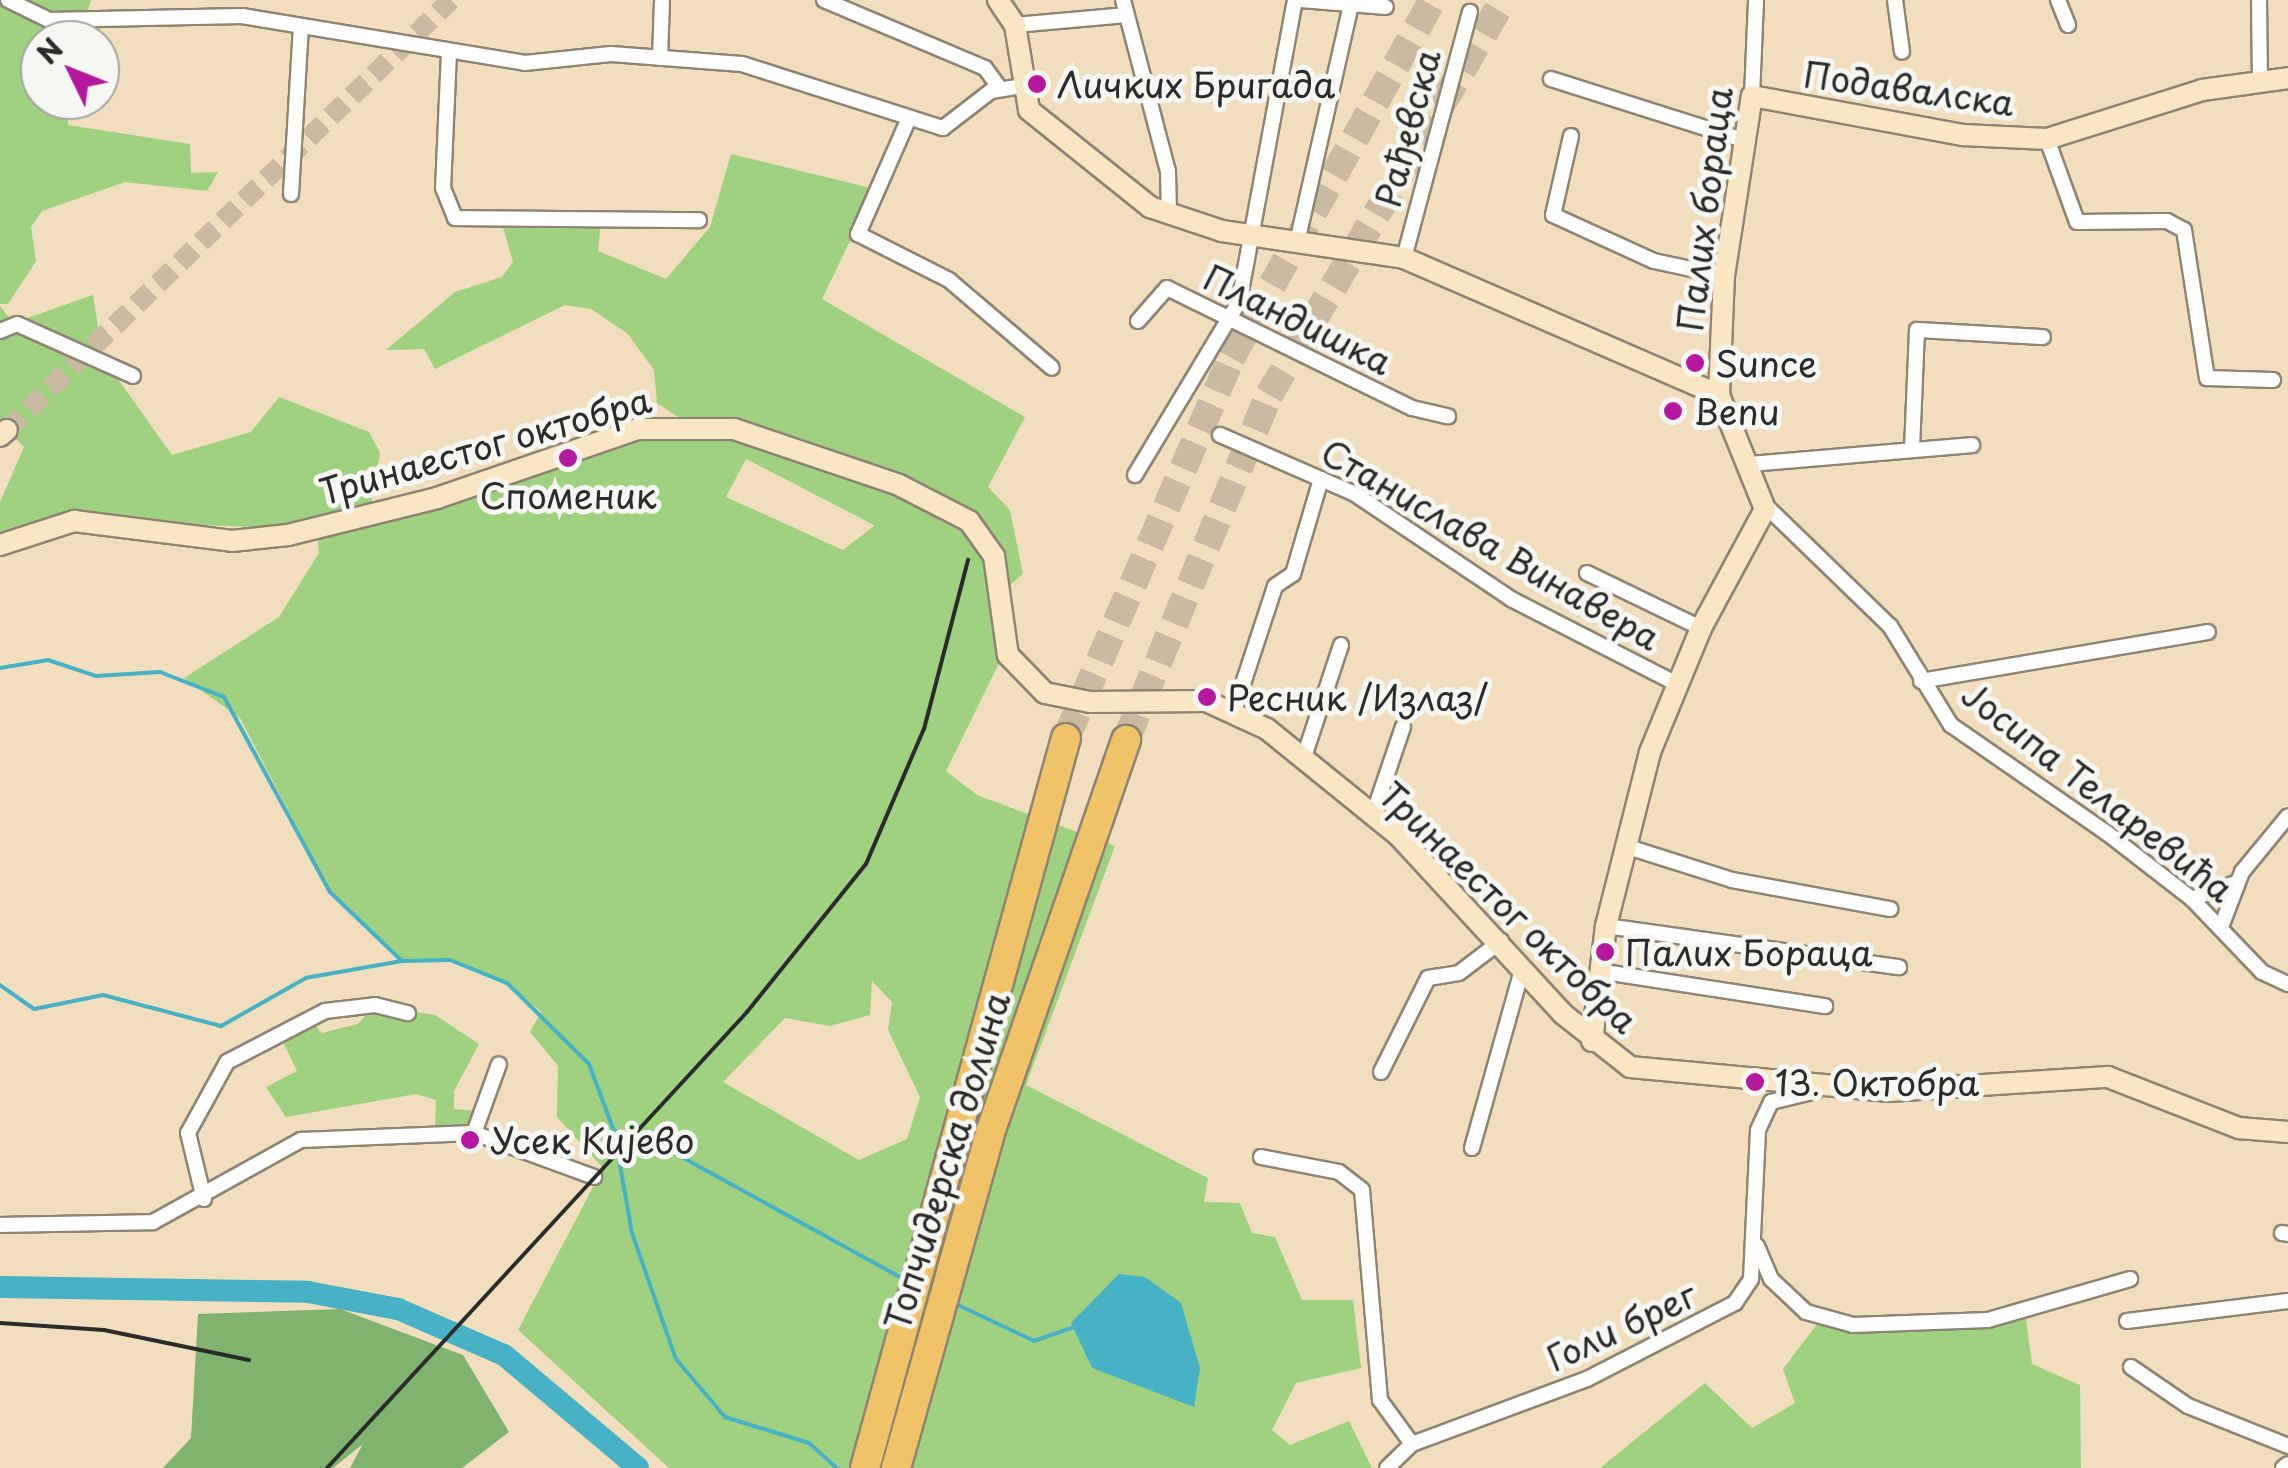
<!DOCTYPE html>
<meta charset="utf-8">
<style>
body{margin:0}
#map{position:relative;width:2288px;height:1468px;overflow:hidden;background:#f0debe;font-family:"Playpen Sans",sans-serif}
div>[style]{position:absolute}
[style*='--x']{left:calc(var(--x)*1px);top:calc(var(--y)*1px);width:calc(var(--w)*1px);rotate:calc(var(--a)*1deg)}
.green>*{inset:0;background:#9fd181}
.forest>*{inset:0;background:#7fb36f}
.water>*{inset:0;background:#47b2c5}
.stream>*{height:4px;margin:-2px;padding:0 2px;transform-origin:2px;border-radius:2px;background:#47b2c5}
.river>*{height:22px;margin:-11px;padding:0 11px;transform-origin:11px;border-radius:11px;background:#47b2c5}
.secondary-tunnel>*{height:20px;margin-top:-10px;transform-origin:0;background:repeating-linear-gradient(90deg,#c9baa1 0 20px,transparent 0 30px)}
.highway-tunnel>*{height:28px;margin-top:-14px;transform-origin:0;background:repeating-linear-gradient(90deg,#c9baa1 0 28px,transparent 0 42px)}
.roads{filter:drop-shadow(2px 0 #8e8474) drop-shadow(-2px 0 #8e8474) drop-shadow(0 2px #8e8474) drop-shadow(0 -2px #8e8474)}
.street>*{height:14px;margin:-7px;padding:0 7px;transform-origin:7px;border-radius:7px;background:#fff}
.secondary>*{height:20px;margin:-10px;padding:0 10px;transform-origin:10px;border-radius:10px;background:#f9e7c3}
.highway>*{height:28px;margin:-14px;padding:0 14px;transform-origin:14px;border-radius:14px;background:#f0c369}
.rail>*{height:4px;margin:-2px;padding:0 2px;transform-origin:2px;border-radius:2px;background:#2b2b2b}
.dots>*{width:28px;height:28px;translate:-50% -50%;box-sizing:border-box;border:5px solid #f6f6f2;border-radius:50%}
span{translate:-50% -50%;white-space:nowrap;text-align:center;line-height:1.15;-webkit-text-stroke:10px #f6f6f2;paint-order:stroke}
.poi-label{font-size:35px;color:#2b2b2b}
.left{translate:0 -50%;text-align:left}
.street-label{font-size:35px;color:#2b2b2b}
.north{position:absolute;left:20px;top:20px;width:100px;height:100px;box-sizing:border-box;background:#f6f6f2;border:2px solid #a5a5a2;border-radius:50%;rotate:313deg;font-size:28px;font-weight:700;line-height:40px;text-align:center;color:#2b2b2b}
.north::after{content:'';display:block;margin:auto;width:35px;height:45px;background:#b5179e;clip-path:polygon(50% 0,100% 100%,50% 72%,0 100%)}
</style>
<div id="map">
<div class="green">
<div style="clip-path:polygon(0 0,91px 0,85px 18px,102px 17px,100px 30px,40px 40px,40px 100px,67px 100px,68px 125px,190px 144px,191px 173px,218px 172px,207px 191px,125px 182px,42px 211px,31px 227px,36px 261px,8px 304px,0 304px)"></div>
<div style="clip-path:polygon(evenodd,731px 154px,875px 189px,822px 299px,1025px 417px,988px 487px,1010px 510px,1023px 574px,997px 596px,1006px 649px,946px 771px,977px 795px,1115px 846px,1026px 1085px,1208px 1178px,1204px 1202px,1240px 1203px,1252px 1233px,1275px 1237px,1302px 1300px,1353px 1300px,1361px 1368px,1296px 1383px,1272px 1430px,1290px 1445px,1349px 1421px,1372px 1468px,669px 1468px,518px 1330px,603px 1168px,557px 1117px,558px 1066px,530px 1032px,541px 1012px,507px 983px,450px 960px,402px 961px,365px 927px,330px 891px,240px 718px,184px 678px,279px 617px,319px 553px,317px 529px,74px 521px,0 545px,0 502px,24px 447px,7px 430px,0 436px,0 306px,13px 323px,93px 295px,103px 358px,172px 455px,251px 432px,279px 397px,369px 432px,380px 453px,369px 516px,684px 421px,657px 403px,654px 370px,628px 334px,591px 309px,565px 305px,435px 369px,424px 349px,386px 350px,455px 292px,502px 277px,513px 262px,500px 217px,602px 213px,598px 251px,666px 279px,710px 227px,731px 154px,746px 459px,874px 525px,874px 526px,843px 550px,726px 497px,746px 459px,731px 154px,872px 981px,892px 1002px,888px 1030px,920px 1097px,907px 1139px,859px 1160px,723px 1082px,785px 1018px,830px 1026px,870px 1015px,872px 981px,731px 154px,1145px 1278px,1199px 1376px,1181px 1401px,1092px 1368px,1083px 1337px,1145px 1278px)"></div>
<div style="clip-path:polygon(375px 1005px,435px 1015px,479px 1044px,454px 1091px,454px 1109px,478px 1111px,473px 1126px,435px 1126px,436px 1100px,416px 1094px,286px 1117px,266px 1087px,297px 1071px,280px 1036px,311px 1021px,322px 1033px,358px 1024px)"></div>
<div style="clip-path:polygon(2025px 1311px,2032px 1364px,2080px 1385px,2081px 1468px,1600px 1468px,1705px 1383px,1752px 1428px,1795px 1403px,1783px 1369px,1821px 1319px,1853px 1325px)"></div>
</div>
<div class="forest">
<div style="clip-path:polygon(340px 1309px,463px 1355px,509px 1432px,462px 1468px,350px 1468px,363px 1444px,333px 1468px,163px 1468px,191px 1438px,198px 1314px)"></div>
</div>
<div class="water">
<div style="clip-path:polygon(1119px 1274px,1145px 1277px,1181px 1303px,1200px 1368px,1194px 1407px,1092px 1368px,1071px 1323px)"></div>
</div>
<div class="stream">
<div style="--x:0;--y:668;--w:49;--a:-9.5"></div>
<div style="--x:48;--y:660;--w:51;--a:18.4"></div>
<div style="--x:96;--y:676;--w:64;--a:-3.6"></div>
<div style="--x:160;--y:672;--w:69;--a:21.3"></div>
<div style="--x:224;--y:697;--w:222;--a:61.5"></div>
<div style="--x:330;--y:892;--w:100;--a:43.8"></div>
<div style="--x:402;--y:961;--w:97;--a:170"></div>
<div style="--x:306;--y:978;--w:98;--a:150.5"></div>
<div style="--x:221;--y:1026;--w:122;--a:-165.3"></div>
<div style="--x:103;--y:995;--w:70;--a:168.5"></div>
<div style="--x:34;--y:1009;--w:42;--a:-144.8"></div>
<div style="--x:404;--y:961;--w:46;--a:-1.2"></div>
<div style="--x:450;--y:960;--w:61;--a:22"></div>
<div style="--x:507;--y:983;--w:115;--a:44.6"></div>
<div style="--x:589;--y:1064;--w:72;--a:69.5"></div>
<div style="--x:614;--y:1131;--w:68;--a:20.6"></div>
<div style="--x:678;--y:1155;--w:261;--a:28.8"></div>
<div style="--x:614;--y:1131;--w:104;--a:80"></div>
<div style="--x:632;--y:1233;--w:133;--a:70.8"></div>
<div style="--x:676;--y:1359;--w:76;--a:49.8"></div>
<div style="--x:725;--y:1417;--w:88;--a:17.2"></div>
<div style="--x:809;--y:1443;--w:38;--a:42"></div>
<div style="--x:952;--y:1302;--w:91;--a:25.4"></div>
<div style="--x:1034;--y:1341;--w:42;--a:-19.3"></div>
</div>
<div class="river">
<div style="--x:0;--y:1287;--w:308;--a:0.9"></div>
<div style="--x:308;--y:1292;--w:92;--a:10.7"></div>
<div style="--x:398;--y:1309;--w:116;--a:23.5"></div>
<div style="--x:504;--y:1355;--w:175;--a:40.1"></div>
</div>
<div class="secondary-tunnel">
<div style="--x:7;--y:430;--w:618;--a:-44.08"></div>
</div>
<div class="highway-tunnel">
<div style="--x:1066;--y:738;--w:414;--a:-66.5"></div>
<div style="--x:1231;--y:358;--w:411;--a:-60.6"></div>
<div style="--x:1126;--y:740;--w:373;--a:-67.5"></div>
<div style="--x:1269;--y:395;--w:460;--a:-59.3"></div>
</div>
<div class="roads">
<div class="street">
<div style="--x:8;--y:0;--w:46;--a:26"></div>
<div style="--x:49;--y:20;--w:193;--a:-1.2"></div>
<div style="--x:242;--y:16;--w:287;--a:9.4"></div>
<div style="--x:525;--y:63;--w:86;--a:-6"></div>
<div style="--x:611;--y:54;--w:131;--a:4.4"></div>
<div style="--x:742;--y:64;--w:211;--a:17.7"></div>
<div style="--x:943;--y:128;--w:61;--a:-37.6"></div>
<div style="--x:991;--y:91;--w:30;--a:-9"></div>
<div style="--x:824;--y:0;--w:175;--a:22.9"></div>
<div style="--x:985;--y:68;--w:24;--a:54"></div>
<div style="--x:1123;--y:0;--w:177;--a:75.3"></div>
<div style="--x:1168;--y:171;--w:45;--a:88.7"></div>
<div style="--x:1301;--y:0;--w:85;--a:4.7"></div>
<div style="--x:1895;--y:0;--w:52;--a:82.3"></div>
<div style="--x:2058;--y:0;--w:27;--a:68"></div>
<div style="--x:2259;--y:0;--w:80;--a:89.3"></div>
<div style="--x:1015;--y:25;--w:112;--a:-5.1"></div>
<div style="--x:449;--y:52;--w:136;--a:92.5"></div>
<div style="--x:443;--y:188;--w:32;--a:68"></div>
<div style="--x:455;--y:218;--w:244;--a:0.5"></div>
<div style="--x:660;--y:58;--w:56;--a:-88"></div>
<div style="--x:1551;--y:79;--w:205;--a:17.6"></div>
<div style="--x:1752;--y:96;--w:96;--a:-87.6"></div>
<div style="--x:909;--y:118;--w:127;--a:113.7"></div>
<div style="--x:858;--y:234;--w:102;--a:26.8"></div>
<div style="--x:949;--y:280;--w:135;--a:40.5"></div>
<div style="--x:1571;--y:136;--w:81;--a:102.8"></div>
<div style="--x:1553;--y:215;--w:111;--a:24.5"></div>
<div style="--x:1654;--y:261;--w:72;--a:12.1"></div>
<div style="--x:2047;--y:139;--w:88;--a:70.1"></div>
<div style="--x:2077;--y:222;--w:90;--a:-0.6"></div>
<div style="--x:2167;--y:221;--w:19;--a:28"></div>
<div style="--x:2184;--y:230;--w:150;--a:81.2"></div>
<div style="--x:2207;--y:378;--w:66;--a:1.7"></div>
<div style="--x:291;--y:194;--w:168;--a:-86.6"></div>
<div style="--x:1298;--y:238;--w:240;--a:-77.2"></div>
<div style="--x:1404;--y:258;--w:255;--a:-75"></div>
<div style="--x:1138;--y:321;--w:44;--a:-48.7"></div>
<div style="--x:1167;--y:288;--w:273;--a:26.1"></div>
<div style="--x:1412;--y:408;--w:37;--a:13"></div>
<div style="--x:0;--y:331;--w:18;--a:-22"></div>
<div style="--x:17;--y:324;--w:127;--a:24.1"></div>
<div style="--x:1220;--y:435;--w:147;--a:23.6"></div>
<div style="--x:1355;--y:494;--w:188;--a:33.9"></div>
<div style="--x:1511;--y:599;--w:186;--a:27.1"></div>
<div style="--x:1912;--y:449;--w:119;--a:-87.6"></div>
<div style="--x:1917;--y:330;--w:126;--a:3.2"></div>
<div style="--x:1751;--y:464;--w:222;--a:-4.9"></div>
<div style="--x:1135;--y:475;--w:202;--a:-59"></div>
<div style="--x:1239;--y:302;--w:307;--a:-79.5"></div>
<div style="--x:1766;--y:506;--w:173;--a:44.1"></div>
<div style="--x:1890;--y:626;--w:116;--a:58.4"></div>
<div style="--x:1951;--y:725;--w:190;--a:34.7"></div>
<div style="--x:2107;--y:833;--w:108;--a:37.8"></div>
<div style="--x:2192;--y:899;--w:101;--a:46.2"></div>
<div style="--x:2262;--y:972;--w:29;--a:25"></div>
<div style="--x:1587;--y:573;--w:127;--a:25.8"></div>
<div style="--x:1921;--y:681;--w:291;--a:-9.7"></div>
<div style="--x:1235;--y:708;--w:128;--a:-71.8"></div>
<div style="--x:1275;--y:586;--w:22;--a:-34"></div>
<div style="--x:1293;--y:574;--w:99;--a:-73.6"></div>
<div style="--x:1303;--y:760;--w:121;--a:-71.7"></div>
<div style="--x:1373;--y:815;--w:93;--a:-71.2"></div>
<div style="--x:1625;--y:846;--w:112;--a:17.6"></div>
<div style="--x:1732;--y:880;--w:161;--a:10.4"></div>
<div style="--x:2192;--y:899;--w:46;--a:-20.4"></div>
<div style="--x:1606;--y:926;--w:296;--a:8"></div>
<div style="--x:2221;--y:927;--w:59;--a:-69.1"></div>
<div style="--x:2242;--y:872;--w:72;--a:-50.6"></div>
<div style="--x:1598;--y:971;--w:230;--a:8.8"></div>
<div style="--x:1381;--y:1072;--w:105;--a:-63.4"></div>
<div style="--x:1428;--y:978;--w:31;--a:-9"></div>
<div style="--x:1459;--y:973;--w:53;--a:-37.3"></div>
<div style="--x:474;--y:1133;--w:73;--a:-70.1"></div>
<div style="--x:1472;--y:1148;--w:188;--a:-74.3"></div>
<div style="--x:1261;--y:1157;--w:79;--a:10.9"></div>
<div style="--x:1339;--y:1172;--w:29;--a:38"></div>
<div style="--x:1362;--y:1190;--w:211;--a:85.1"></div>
<div style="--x:1380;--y:1400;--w:54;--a:54"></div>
<div style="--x:1412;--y:1444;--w:187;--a:-20.4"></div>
<div style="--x:1587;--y:1379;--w:166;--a:-27.2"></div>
<div style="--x:1735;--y:1303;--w:29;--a:-56"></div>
<div style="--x:1751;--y:1279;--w:149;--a:-87.3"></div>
<div style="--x:1758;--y:1130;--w:31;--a:-65"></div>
<div style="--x:1771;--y:1102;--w:46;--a:-13.7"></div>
<div style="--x:204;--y:1199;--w:68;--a:-103.6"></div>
<div style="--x:188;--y:1133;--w:81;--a:-61.2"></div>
<div style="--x:227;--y:1062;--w:110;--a:-27.5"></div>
<div style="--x:325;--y:1011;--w:50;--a:-6.8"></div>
<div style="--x:375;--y:1005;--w:34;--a:14"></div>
<div style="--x:0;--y:1225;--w:153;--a:-1.1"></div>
<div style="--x:153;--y:1222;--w:169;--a:-29"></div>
<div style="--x:301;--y:1140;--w:173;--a:-2.3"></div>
<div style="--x:474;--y:1133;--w:128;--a:20.1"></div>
<div style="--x:2282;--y:1233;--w:6;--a:9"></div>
<div style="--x:1757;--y:1246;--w:36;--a:67"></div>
<div style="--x:1771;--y:1279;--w:48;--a:43.3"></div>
<div style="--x:1806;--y:1312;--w:49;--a:15.5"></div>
<div style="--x:1853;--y:1325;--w:135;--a:-2.1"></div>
<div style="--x:1988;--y:1320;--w:148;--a:-16.1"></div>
<div style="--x:2127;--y:1321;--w:162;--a:-7.1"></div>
<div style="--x:2131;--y:1367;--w:69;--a:34.4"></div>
<div style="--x:2188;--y:1406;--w:108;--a:21.8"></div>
<div style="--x:1387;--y:1468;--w:35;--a:-44"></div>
<div style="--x:2283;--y:1468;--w:6;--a:-39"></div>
</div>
<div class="secondary">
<div style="--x:998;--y:0;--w:30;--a:56"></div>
<div style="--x:1015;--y:25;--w:86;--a:80.6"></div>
<div style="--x:1029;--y:110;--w:155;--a:38.7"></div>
<div style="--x:1150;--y:207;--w:76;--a:18.4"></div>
<div style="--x:1222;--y:231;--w:184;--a:8.4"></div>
<div style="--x:1404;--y:258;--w:344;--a:23.5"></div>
<div style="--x:0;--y:436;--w:9;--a:-41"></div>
<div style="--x:0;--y:545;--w:78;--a:-18"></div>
<div style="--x:74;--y:521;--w:159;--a:7.2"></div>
<div style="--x:232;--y:541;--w:56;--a:-6.1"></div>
<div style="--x:288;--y:535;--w:154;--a:-13.9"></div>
<div style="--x:437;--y:498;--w:212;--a:-19"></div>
<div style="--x:637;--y:429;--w:97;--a:0"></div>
<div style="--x:734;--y:429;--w:174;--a:18.7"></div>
<div style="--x:899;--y:485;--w:79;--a:27.2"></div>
<div style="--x:969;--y:521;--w:43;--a:54.5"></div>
<div style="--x:994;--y:556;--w:100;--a:82"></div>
<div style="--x:1008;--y:655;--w:53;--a:45.8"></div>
<div style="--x:1045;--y:693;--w:46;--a:11.3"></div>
<div style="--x:1090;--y:702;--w:116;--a:-0.5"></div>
<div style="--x:1206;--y:701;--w:67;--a:24.7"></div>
<div style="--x:1267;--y:729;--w:169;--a:39"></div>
<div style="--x:1398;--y:835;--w:243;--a:47.3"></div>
<div style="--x:1563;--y:1014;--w:85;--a:38.3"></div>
<div style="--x:1630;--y:1067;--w:260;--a:5.3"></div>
<div style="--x:1889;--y:1091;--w:219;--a:-3.7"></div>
<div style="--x:2108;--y:1077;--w:141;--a:21.3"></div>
<div style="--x:2239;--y:1128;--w:49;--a:4.7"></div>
<div style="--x:1592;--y:1041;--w:116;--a:-83.1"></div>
<div style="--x:1606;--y:926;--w:179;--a:-75.8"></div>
<div style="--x:1650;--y:752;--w:134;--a:-67.6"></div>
<div style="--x:1701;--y:628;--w:135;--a:-61.7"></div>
<div style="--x:1765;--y:509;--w:123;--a:-112"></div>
<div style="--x:1719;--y:395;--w:119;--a:-87.6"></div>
<div style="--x:1724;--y:276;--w:182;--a:-81.2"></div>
<div style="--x:1752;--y:96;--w:215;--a:10.5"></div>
<div style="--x:1963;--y:135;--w:84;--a:2.7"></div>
<div style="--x:2047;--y:139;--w:163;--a:-17.5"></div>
<div style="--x:2202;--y:90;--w:87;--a:-7.9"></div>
</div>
<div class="highway">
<div style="--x:865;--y:1468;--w:757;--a:-74.61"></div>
<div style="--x:896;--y:1468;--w:351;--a:-74.3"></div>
<div style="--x:991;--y:1130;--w:413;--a:-70.9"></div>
</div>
</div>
<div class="rail">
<div style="--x:0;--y:1323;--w:104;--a:3.9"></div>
<div style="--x:104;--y:1330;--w:148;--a:11.7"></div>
<div style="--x:327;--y:1468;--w:620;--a:-47.35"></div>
<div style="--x:747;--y:1012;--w:190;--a:-51.2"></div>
<div style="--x:866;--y:864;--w:147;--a:-66.8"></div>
<div style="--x:924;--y:729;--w:175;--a:-75.4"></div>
</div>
<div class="dots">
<div style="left:1037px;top:84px;background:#b5179e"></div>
<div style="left:1695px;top:363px;background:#b5179e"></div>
<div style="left:1673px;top:411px;background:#b5179e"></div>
<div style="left:568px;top:458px;background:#b5179e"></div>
<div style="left:1207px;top:697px;background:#b5179e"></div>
<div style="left:1605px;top:952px;background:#b5179e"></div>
<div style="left:1755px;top:1082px;background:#b5179e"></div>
<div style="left:470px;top:1140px;background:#b5179e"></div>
</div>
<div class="poi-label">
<span class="left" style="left:1057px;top:84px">Личких Бригада</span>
<span class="left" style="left:1715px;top:363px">Sunce</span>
<span class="left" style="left:1693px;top:411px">Benu</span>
<span style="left:568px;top:495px">Споменик</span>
<span class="left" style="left:1227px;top:697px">Ресник /Излаз/</span>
<span class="left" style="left:1625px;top:952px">Палих Бораца</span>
<span class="left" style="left:1775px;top:1082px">13. Октобра</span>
<span class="left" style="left:490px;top:1140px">Усек Кијево</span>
</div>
<div class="street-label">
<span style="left:1909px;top:88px;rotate:8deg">Подавалска</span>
<span style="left:1407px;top:128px;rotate:-75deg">Рађевска</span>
<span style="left:1704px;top:209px;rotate:-83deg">Палих бораца</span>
<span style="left:1298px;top:319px;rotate:26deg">Пландишка</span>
<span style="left:485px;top:445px;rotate:-16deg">Тринаестог октобра</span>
<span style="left:1491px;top:544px;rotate:30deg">Станислава Винавера</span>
<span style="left:2098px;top:791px;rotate:38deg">Јосипа Теларевића</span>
<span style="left:1509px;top:907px;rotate:44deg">Тринаестог октобра</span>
<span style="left:946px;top:1161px;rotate:-73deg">Топчидерска долина</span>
<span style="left:1621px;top:1326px;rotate:-25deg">Голи брег</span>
</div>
<div class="north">N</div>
</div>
